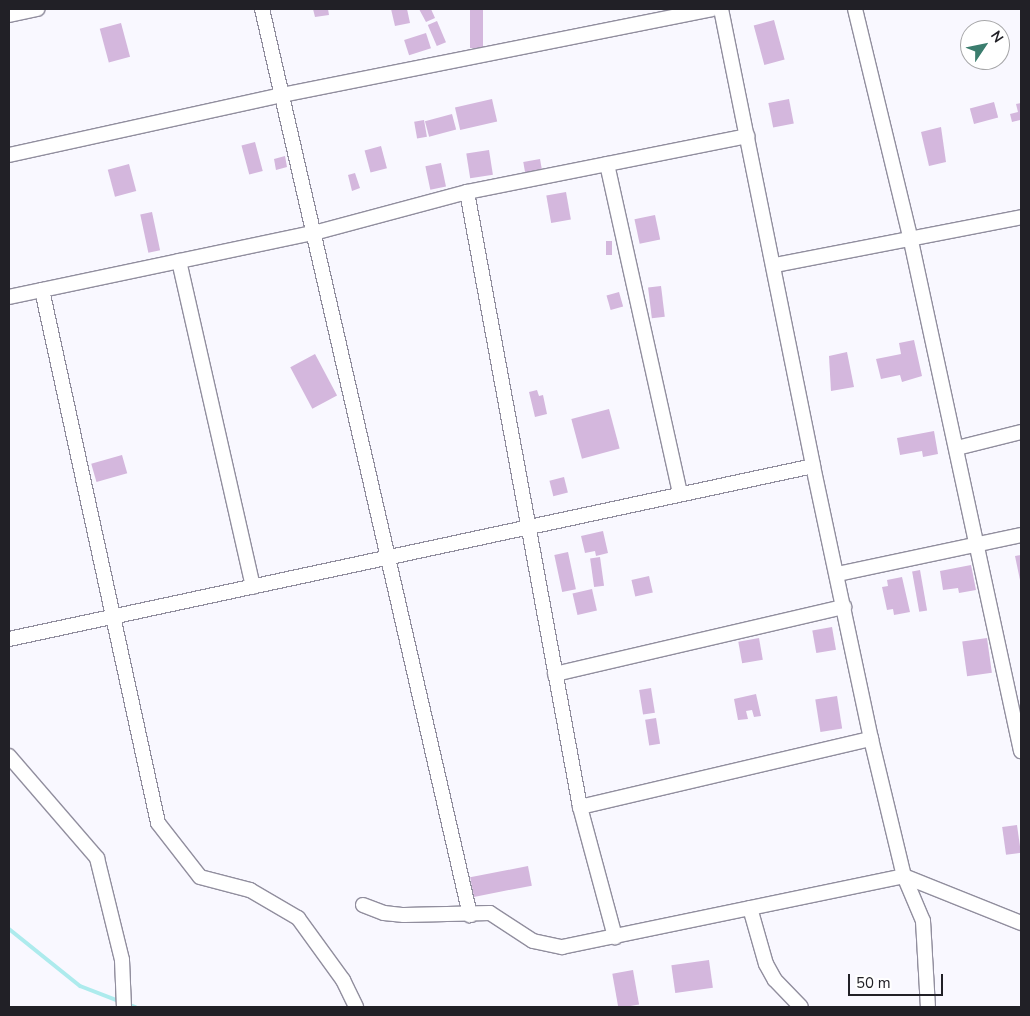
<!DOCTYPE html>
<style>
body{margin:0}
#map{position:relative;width:1030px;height:1016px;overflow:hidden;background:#f9f8ff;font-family:"Nunito Sans",sans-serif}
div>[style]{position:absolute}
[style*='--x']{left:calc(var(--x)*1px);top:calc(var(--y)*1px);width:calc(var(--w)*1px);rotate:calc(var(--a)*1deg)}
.stream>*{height:4px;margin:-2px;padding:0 2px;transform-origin:2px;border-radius:2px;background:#adebed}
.building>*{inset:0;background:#d4b7dd;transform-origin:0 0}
.roads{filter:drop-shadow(1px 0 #918e9e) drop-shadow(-1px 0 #918e9e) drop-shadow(0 1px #918e9e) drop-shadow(0 -1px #918e9e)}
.street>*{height:14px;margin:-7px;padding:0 7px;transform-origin:7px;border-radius:7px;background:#fff}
span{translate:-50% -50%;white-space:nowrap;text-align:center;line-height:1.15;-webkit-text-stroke:4px #fff;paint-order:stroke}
.frame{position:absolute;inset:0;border:10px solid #212026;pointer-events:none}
.north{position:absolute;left:960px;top:20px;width:50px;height:50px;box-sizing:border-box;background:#fff;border:1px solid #a6a6a8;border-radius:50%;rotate:56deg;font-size:14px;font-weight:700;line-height:20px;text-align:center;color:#212026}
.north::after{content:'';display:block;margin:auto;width:18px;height:22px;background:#3b7d6e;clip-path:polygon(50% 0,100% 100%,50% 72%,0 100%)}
.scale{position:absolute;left:848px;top:974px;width:95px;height:22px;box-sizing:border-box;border:2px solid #212026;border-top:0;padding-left:6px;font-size:15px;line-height:18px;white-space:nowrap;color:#212026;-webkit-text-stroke:4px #fff;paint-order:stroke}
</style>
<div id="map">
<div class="stream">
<div style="--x:9;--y:929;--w:91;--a:38.8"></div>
<div style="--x:80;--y:986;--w:44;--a:21.3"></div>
<div style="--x:127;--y:1004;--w:9;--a:21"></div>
</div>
<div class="building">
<div style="clip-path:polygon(313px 9px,328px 9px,329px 15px,315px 17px)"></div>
<div style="clip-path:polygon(391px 9px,407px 9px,410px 23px,395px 26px)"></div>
<div style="clip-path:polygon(419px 9px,431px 9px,435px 18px,426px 22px)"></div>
<div style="left:470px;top:9px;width:13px;height:39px"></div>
<div style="left:774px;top:20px;width:41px;height:21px;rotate:75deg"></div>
<div style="left:437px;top:21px;width:23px;height:10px;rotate:67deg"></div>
<div style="left:121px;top:23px;width:35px;height:22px;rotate:75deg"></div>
<div style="left:426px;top:33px;width:16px;height:23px;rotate:72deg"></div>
<div style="left:492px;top:99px;width:23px;height:38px;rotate:77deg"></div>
<div style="left:789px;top:99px;width:25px;height:21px;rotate:79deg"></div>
<div style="left:994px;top:102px;width:16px;height:25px;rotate:75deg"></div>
<div style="clip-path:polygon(1021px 103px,1021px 124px,1020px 120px,1012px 122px,1010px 114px,1018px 112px,1016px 104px)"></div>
<div style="left:452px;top:114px;width:16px;height:28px;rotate:75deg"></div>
<div style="left:424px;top:120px;width:17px;height:10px;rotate:80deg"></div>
<div style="clip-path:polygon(941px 127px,946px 162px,929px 166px,921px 132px)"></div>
<div style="left:255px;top:142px;width:30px;height:14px;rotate:75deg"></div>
<div style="left:381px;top:146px;width:23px;height:17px;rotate:75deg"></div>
<div style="left:489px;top:150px;width:25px;height:23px;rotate:81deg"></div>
<div style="clip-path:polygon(285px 156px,287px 167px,276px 170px,274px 159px)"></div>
<div style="left:540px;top:159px;width:11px;height:17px;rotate:80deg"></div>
<div style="left:441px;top:163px;width:24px;height:16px;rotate:78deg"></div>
<div style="left:129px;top:164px;width:28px;height:22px;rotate:75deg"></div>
<div style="clip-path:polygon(355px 173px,360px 188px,352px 191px,348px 175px)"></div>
<div style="left:566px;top:192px;width:28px;height:20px;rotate:80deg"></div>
<div style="left:152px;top:212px;width:39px;height:12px;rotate:78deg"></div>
<div style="left:655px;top:215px;width:25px;height:21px;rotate:78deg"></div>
<div style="left:606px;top:241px;width:6px;height:14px"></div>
<div style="left:661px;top:286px;width:31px;height:13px;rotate:83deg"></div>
<div style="left:619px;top:292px;width:15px;height:13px;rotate:74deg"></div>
<div style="clip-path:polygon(914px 340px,922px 376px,902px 382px,900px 375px,881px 379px,876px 359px,901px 354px,899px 343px)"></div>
<div style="clip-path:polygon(847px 352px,854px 387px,831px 391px,829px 356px)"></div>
<div style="left:315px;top:354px;width:47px;height:28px;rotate:62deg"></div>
<div style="clip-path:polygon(537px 390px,539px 396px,543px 395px,547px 414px,535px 417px,529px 392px)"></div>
<div style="left:609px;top:409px;width:41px;height:39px;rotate:75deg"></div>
<div style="clip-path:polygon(934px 431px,938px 454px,923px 457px,922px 451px,900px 455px,897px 438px)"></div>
<div style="left:122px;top:455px;width:19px;height:32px;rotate:74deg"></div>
<div style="left:564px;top:477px;width:16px;height:15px;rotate:76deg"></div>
<div style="clip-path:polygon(603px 531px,608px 553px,596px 556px,595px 551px,585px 553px,581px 536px)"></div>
<div style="left:568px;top:552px;width:38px;height:14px;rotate:78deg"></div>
<div style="clip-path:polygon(1021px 555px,1021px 580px,1020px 580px,1015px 556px)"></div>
<div style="left:600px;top:557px;width:29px;height:10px;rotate:82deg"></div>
<div style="clip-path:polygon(971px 565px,976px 590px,959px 593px,958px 588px,943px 590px,940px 571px)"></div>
<div style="left:920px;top:570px;width:41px;height:8px;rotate:80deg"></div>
<div style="left:649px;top:576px;width:17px;height:18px;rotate:77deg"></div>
<div style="clip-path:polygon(902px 577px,910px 612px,894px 615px,893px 609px,887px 610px,882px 587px,888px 586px,887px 580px)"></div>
<div style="left:592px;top:589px;width:22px;height:20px;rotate:77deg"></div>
<div style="left:832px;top:627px;width:23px;height:20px;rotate:80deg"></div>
<div style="left:759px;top:638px;width:22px;height:21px;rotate:80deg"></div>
<div style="left:987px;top:638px;width:35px;height:25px;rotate:82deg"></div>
<div style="left:651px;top:688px;width:25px;height:12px;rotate:81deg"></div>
<div style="clip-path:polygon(756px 694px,761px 716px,754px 717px,752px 710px,746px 711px,748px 719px,738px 720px,734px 699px)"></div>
<div style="left:837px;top:696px;width:33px;height:22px;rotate:81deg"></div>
<div style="left:656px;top:718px;width:26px;height:11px;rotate:81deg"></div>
<div style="left:1017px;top:825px;width:28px;height:15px;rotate:82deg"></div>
<div style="left:528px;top:866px;width:20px;height:59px;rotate:79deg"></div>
<div style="left:709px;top:960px;width:28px;height:38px;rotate:82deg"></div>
<div style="left:633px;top:970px;width:35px;height:21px;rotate:80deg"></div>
</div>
<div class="roads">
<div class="street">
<div style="--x:262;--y:9;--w:930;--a:77.07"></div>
<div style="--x:721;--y:9;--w:466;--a:78.6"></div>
<div style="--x:813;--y:466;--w:279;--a:78"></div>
<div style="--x:871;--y:739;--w:141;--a:76.5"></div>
<div style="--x:904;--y:876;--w:126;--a:21.9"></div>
<div style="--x:855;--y:9;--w:239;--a:76.4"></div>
<div style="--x:911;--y:241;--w:522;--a:77.83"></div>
<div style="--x:9;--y:15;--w:29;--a:-12"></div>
<div style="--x:9;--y:155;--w:280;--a:-12.4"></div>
<div style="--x:282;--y:95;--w:438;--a:-11.3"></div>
<div style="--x:607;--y:164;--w:338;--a:77.5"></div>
<div style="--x:467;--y:192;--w:625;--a:79.59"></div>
<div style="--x:580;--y:807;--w:135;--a:74.9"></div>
<div style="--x:179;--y:261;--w:334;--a:77.2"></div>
<div style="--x:775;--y:265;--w:251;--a:-11"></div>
<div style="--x:42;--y:290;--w:545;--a:77.72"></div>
<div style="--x:158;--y:823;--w:68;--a:52.1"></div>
<div style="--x:200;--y:877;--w:52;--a:14.6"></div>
<div style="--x:250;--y:890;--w:56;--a:30.3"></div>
<div style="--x:298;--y:918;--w:77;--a:54"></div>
<div style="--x:343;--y:980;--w:30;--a:64"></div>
<div style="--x:9;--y:297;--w:312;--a:-11.9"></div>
<div style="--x:314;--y:233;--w:158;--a:-15"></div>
<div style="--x:467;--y:192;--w:286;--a:-11.3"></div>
<div style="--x:957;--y:448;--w:66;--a:-14"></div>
<div style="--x:838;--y:574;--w:187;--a:-12"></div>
<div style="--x:9;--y:639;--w:822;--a:-12.14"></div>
<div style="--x:555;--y:674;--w:297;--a:-13.1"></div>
<div style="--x:9;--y:756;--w:135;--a:49.2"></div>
<div style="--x:97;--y:858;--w:105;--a:76.2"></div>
<div style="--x:122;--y:960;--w:47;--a:87.6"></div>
<div style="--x:580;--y:807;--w:299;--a:-13.2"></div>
<div style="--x:363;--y:905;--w:22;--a:21"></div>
<div style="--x:384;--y:913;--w:20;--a:6"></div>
<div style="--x:404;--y:915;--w:86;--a:-1.3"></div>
<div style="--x:490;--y:913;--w:51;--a:33.1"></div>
<div style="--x:533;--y:941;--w:30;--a:12"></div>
<div style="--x:562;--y:947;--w:349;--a:-11.7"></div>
<div style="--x:904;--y:876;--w:49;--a:67.1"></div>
<div style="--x:923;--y:921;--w:86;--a:86.7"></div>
<div style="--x:750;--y:908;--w:58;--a:74.1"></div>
<div style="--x:766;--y:964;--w:18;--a:61"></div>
<div style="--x:775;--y:980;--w:37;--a:46"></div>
</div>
</div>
<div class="frame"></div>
<div class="north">N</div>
<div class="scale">50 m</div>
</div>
